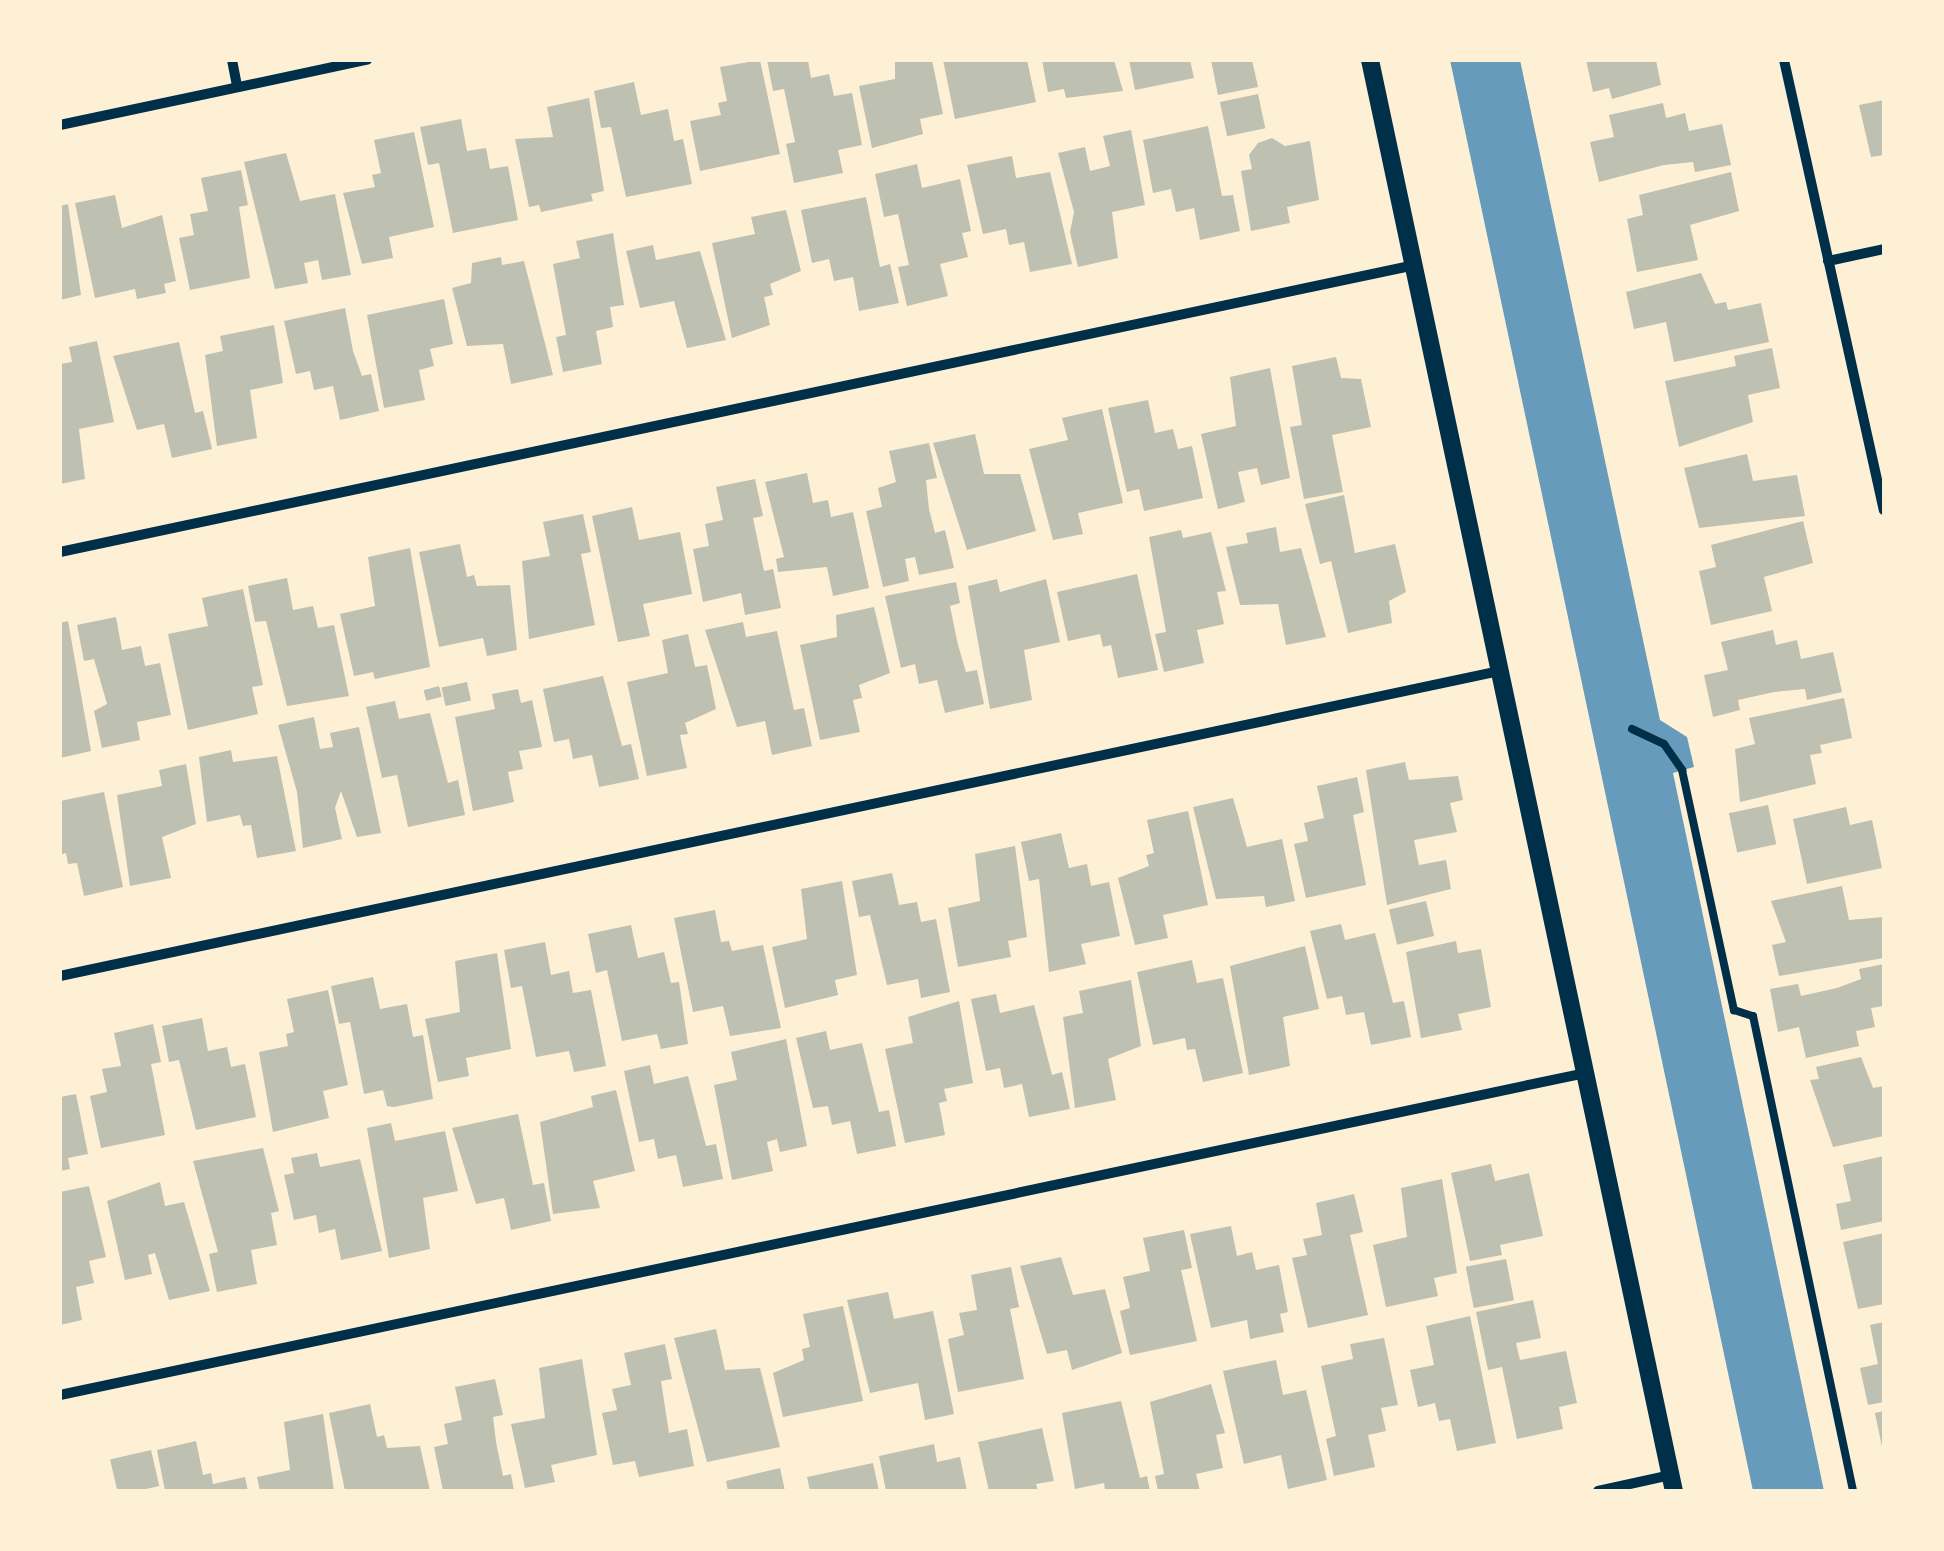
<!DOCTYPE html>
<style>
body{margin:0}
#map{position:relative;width:1944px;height:1551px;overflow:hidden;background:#fdf0d5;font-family:"IBM Plex Sans",sans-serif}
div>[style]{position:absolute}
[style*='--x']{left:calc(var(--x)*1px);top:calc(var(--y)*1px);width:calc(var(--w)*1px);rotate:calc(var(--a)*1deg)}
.water>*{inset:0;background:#669bbc}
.building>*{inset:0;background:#bec0b2;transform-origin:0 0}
.service>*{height:8px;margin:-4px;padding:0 4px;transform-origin:4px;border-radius:4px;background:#003049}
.minor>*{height:10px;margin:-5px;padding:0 5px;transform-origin:5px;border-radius:5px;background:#003049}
.tertiary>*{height:18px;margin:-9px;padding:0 9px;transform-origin:9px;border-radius:9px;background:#003049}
span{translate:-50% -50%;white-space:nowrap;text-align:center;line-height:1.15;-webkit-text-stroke:8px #fdf0d5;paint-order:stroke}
.frame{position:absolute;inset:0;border:62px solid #fdf0d5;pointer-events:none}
</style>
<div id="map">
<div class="water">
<div style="clip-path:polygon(1450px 60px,1520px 60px,1660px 720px,1687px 737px,1694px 767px,1673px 773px,1824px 1491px,1753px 1491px)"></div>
</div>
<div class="building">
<div style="clip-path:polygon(760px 60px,780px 154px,700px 171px,690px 121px,721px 115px,718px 103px,727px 101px,720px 67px)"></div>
<div style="clip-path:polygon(767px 60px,808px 60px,811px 78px,829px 74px,834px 96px,852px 93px,862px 145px,838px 150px,843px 173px,794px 183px,786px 144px,795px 142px,784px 89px,773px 91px)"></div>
<div style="clip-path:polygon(895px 60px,932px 60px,943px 114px,920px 119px,923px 134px,872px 148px,859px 86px,895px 79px)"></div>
<div style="clip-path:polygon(943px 60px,1027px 60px,1036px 102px,955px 119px)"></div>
<div style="clip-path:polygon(1042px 60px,1114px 60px,1123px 91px,1066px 98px,1064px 89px,1048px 92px)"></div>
<div style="clip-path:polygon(1129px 60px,1190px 60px,1194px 78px,1135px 90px)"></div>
<div style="clip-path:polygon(1211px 60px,1252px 60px,1258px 87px,1218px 95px)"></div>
<div style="clip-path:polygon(1586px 60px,1656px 60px,1661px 85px,1612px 99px,1609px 88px,1593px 92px)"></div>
<div style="clip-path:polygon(634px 82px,641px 115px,668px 109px,674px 141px,683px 139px,692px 184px,626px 197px,611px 127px,601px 128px,594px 91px)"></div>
<div style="left:1258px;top:94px;width:35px;height:39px;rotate:78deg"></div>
<div style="clip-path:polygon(589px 98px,604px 191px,591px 194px,593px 201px,541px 212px,539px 205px,529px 207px,515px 139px,553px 137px,547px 107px)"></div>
<div style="clip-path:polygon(1884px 100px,1884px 155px,1871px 157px,1859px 105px)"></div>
<div style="clip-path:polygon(1663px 103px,1666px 118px,1685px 113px,1689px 131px,1722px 124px,1731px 165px,1695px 172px,1693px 162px,1664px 165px,1599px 182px,1590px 142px,1614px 137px,1609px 115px)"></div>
<div style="clip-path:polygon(461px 119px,467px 151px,486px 148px,490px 169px,508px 166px,518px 220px,453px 233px,439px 163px,428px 165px,420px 127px)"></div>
<div style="clip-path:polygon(1208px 126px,1222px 196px,1233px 195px,1240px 231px,1200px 240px,1194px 208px,1176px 212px,1171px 189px,1153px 193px,1143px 140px)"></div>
<div style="clip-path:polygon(1131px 130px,1145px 205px,1112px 212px,1118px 258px,1078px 267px,1070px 232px,1074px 212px,1058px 153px,1085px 147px,1090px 171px,1110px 166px,1103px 136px)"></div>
<div style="clip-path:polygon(414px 132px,434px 227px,389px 237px,393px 258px,362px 264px,343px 193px,375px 187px,372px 175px,381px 173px,374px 140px)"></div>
<div style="clip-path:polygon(1272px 138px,1285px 146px,1310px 141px,1319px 200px,1287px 207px,1290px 223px,1251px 231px,1241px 171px,1252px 169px,1249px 155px,1258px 143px)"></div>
<div style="clip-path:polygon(286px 153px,300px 201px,335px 194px,351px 275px,322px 280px,318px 260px,304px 263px,308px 283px,275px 289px,244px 162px)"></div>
<div style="clip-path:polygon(1012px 156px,1016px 178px,1050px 172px,1072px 264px,1030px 272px,1024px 242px,1009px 245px,1006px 229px,983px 234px,967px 165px)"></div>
<div style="clip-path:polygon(917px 164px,922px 188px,960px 179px,971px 231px,962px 233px,968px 257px,940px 264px,948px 296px,907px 306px,898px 267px,909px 265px,898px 214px,884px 217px,875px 174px)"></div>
<div style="clip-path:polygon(241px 170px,248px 205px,239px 207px,250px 278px,190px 290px,179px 238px,194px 235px,190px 214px,208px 211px,201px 178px)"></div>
<div style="clip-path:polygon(1731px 172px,1739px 211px,1690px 225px,1698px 260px,1637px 272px,1627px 219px,1643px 215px,1639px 195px)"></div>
<div style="clip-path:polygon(115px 195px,122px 228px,162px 215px,176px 281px,164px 284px,166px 293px,137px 299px,135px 289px,95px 298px,75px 203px)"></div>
<div style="clip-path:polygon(866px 197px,880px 267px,890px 264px,899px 303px,859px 311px,853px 277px,834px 281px,829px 259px,812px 263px,801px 210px)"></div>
<div style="clip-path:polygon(68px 204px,81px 295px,60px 300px,60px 206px)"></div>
<div style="clip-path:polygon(786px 210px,801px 271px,770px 284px,773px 295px,764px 297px,770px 325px,732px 338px,712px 243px,755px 234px,751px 217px)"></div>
<div style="clip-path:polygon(613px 233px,624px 305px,610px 307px,613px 327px,596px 331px,602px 364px,563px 372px,556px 337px,566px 335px,553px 264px,580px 258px,576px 241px)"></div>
<div style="clip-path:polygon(653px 245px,656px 260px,700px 251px,726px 340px,687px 348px,674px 301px,640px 308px,626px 251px)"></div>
<div style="clip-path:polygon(501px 257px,502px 265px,524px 261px,553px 375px,511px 384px,503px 344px,467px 346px,452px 288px,471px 283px,472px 263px)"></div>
<div style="clip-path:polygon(1701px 273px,1715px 304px,1726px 302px,1728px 310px,1761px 303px,1769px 342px,1674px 362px,1666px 322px,1634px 329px,1626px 292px)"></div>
<div style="clip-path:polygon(444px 299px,453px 344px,430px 349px,434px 366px,419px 370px,425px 400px,384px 408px,367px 315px)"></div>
<div style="clip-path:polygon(345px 308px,353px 351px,362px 376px,371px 374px,379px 411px,340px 420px,333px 386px,314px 390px,310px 371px,296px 374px,284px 321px)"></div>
<div style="clip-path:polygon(274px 325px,283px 383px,250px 390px,257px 438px,217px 446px,205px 355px,223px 351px,220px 336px)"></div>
<div style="clip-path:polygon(97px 341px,114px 422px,79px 429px,85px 479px,60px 484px,60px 364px,72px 362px,69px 347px)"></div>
<div style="clip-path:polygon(179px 342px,195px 413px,203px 411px,212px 449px,172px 458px,164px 424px,137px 430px,113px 356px)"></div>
<div style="clip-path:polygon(1772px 348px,1780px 388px,1748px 395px,1753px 422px,1679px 447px,1665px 381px,1736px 366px,1734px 356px)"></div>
<div style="clip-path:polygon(1336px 357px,1341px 378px,1361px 379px,1371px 427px,1332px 435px,1343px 492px,1304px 499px,1290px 427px,1302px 425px,1292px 366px)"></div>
<div style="clip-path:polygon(1270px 368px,1290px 478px,1261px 485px,1257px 468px,1238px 472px,1245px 502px,1218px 509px,1201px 434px,1236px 426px,1230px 377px)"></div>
<div style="clip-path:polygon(1148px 400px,1155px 433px,1173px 429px,1178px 449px,1192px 446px,1203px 498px,1144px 511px,1139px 489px,1127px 492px,1108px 408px)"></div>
<div style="clip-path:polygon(1102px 409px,1123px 503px,1078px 513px,1083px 534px,1053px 540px,1029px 449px,1068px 440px,1062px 418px)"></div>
<div style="clip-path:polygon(975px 434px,984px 474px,1020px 474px,1036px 531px,967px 550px,933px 443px)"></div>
<div style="clip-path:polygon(929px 443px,937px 478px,926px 480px,929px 509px,935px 533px,945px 530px,954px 568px,919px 575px,915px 557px,905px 559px,909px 581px,883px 587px,866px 511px,882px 507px,878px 488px,896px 482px,889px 451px)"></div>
<div style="clip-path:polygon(1747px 454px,1753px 481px,1797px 475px,1805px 516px,1699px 528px,1684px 468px)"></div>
<div style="clip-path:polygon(807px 473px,813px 503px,828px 500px,831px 517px,853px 512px,869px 588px,833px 596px,827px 567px,778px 572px,776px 559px,784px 557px,765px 482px)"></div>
<div style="clip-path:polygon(755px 479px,763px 516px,753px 518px,764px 571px,773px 569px,781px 608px,745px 615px,741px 593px,703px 602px,693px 549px,709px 546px,705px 524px,723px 520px,716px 487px)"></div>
<div style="clip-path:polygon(1344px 495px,1355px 553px,1395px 544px,1406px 592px,1389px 601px,1392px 623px,1348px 633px,1331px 561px,1320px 564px,1305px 504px)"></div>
<div style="clip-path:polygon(632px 507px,639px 540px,680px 532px,692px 594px,643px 604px,650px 636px,618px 642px,592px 516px)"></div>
<div style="clip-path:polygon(583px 514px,591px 552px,581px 554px,595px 625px,529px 639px,522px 561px,550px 556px,543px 522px)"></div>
<div style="clip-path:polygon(1803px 521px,1813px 563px,1764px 577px,1772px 611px,1711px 625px,1699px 571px,1716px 567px,1711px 545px)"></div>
<div style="clip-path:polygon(1276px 527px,1280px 552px,1301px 548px,1326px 637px,1286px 645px,1278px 604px,1240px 605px,1226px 547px,1248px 543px,1246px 533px)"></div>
<div style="clip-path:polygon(1181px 530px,1183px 538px,1211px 532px,1226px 591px,1217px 592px,1224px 624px,1197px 630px,1204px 663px,1164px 672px,1155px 634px,1166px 632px,1149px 537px)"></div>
<div style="clip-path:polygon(460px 544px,467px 577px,474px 575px,477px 586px,510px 585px,517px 650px,487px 656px,483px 638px,439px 647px,419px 552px)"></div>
<div style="clip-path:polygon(410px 548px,430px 667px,375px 679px,373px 672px,354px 676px,340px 614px,375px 606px,368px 557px)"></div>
<div style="clip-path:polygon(1137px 574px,1158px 670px,1118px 678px,1111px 645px,1103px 647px,1100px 634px,1068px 641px,1057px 592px)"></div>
<div style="clip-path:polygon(287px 578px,293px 610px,313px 606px,318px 628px,334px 625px,349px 696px,287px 706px,266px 621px,255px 622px,248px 586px)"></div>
<div style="clip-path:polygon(997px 579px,1000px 592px,1046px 579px,1060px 642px,1024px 650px,1032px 700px,990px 709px,968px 586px)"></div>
<div style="clip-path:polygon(956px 582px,960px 603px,950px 606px,958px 645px,966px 672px,977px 670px,984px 704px,945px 713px,937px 680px,919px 684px,915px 664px,901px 668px,885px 596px)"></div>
<div style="clip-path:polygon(243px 589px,263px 685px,252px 687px,258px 714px,188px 730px,168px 634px,208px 626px,202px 598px)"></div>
<div style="clip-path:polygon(874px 607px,890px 673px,859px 685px,862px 698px,853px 700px,860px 732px,820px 740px,800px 645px,837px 637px,836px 615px)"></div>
<div style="clip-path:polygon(116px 617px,122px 650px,141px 646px,145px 666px,160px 663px,171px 715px,137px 722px,140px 740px,102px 748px,94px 711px,107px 704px,94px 659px,84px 661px,77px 625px)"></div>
<div style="clip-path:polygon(68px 621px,91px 751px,60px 758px,60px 623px)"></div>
<div style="clip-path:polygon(743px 622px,746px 637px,777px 631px,794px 710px,804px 708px,812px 746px,772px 755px,765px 721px,737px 727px,705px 630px)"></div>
<div style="clip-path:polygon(1773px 630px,1776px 645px,1797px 640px,1801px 659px,1833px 652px,1842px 692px,1807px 700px,1805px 689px,1774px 692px,1738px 700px,1740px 710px,1713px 717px,1704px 675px,1728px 670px,1721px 642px)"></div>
<div style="clip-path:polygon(688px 634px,695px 667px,707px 665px,716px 709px,685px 723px,688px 734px,680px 735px,687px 768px,647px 776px,627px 682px,668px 673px,662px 640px)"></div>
<div style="clip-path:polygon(603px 676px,622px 746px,631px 744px,639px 779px,599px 787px,592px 755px,573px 759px,569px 739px,554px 742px,543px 689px)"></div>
<div style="left:467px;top:682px;width:19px;height:26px;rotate:78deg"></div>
<div style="left:439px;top:686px;width:11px;height:16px;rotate:75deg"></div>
<div style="clip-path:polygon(518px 689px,521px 703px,532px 700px,542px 747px,519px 751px,523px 769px,508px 772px,514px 802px,473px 811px,455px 717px,495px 709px,492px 694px)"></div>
<div style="clip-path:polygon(1844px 698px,1852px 738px,1820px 745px,1822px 753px,1810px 755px,1816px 784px,1740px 802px,1735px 749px,1755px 744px,1749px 718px)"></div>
<div style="clip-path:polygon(395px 701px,399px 719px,430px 713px,448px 783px,458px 780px,465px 815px,408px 827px,397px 775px,382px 778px,366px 707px)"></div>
<div style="clip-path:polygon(314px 717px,320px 749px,333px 747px,330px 733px,359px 727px,381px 833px,357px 837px,341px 791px,335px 808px,342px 839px,303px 848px,297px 792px,278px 725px)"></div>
<div style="clip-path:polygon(231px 750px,233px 762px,277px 756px,296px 851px,257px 858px,251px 825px,243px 826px,240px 815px,207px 822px,199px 757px)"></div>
<div style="clip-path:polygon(1405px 762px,1409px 780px,1458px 776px,1463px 800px,1450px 803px,1457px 832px,1414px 840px,1419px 865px,1446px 860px,1451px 889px,1387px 905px,1366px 770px)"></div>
<div style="clip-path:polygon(186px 764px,196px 824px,162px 837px,171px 878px,130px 886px,117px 795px,162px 786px,159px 770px)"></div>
<div style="clip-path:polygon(1357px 777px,1364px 812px,1353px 815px,1366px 885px,1306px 898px,1294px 844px,1308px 841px,1304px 823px,1324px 818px,1317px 786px)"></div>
<div style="clip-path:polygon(104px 792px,123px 887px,84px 896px,77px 863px,68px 864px,66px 853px,60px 855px,60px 801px)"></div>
<div style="clip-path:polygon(1233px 798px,1247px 847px,1282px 839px,1295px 901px,1266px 907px,1264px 896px,1216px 899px,1193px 807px)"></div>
<div style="left:1768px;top:805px;width:40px;height:40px;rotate:78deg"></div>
<div style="clip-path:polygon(1846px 807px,1850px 825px,1872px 820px,1882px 868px,1807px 884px,1793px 819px)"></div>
<div style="clip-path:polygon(1188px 811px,1208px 905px,1163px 915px,1168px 938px,1135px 945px,1118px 878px,1149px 866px,1146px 855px,1154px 853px,1147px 820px)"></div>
<div style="clip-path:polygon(1061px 833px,1069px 868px,1087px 864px,1091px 886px,1109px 882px,1120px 936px,1081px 944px,1086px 964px,1049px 972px,1039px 879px,1029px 881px,1021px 842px)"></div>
<div style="clip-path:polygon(1015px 846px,1027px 937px,1008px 941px,1011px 957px,958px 967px,948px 908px,980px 901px,975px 854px)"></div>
<div style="clip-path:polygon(892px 873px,899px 905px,917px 902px,921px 922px,936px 919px,950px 992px,921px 998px,918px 979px,887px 985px,870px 915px,859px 917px,852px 881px)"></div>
<div style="clip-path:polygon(842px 881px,857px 975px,835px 980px,838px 995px,785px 1008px,772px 947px,807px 939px,801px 889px)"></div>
<div style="clip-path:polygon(1842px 886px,1849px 920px,1884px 917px,1884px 958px,1779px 976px,1772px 945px,1786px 942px,1771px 901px)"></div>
<div style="left:1426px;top:901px;width:36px;height:38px;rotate:77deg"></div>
<div style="clip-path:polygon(715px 910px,721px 942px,729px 941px,732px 951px,763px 945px,781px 1028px,730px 1036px,723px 1006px,693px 1012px,674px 918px)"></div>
<div style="clip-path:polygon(1341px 924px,1345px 940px,1375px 933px,1393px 1003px,1404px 1001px,1411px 1037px,1371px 1045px,1364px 1012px,1346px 1015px,1342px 996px,1327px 999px,1310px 931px)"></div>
<div style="clip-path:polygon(631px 925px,638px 958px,664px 952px,671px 983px,679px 982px,688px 1044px,661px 1049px,657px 1034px,622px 1041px,607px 970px,596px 973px,588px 934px)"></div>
<div style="clip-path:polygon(1456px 941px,1458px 953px,1481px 949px,1491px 1007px,1458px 1014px,1462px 1030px,1421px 1038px,1406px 952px)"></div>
<div style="clip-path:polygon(545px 942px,551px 975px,569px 971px,573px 993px,591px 990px,606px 1066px,574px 1072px,569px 1051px,536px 1057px,522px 986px,511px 988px,504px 950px)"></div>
<div style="clip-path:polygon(1305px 946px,1319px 1009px,1283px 1017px,1290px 1066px,1249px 1075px,1230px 966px)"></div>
<div style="clip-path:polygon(497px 953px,511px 1049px,466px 1058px,469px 1076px,438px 1082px,425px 1019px,460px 1012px,455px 961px)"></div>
<div style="clip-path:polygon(1192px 960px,1197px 983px,1223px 978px,1243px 1073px,1203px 1082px,1195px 1049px,1187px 1050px,1185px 1038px,1153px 1045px,1137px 972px)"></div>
<div style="clip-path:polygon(1884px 964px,1884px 1006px,1871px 1008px,1875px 1027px,1856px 1031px,1859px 1046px,1806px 1058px,1799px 1027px,1778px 1032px,1770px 989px,1798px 984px,1801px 996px,1837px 988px,1861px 979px,1859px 969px)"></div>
<div style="clip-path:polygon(373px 977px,380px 1009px,407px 1004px,413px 1037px,423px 1035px,433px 1099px,394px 1107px,387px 1106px,383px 1090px,364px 1094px,350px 1022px,339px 1024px,331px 986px)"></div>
<div style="clip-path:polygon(1131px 980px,1141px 1046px,1108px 1059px,1116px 1100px,1075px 1108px,1063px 1017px,1083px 1013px,1079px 991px)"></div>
<div style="clip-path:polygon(328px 990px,348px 1085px,323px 1091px,329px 1118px,273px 1132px,259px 1052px,288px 1046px,286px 1034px,294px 1032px,287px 999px)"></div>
<div style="clip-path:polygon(996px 994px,1000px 1013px,1034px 1005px,1052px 1075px,1062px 1072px,1070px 1109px,1029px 1117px,1022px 1084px,1004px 1088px,1000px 1068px,986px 1071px,971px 999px)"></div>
<div style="clip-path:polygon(959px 1001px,973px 1083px,944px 1089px,947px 1101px,939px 1103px,945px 1135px,905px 1143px,885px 1049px,913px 1043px,908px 1017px)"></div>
<div style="clip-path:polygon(202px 1018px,208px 1051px,227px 1047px,231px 1067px,245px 1064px,256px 1117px,196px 1130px,179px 1060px,169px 1062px,162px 1026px)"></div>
<div style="clip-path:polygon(153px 1024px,161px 1062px,151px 1064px,165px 1135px,101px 1148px,90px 1096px,107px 1092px,102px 1069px,121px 1066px,114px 1033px)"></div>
<div style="clip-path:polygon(826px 1031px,830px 1050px,862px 1043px,879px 1112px,889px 1110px,896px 1146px,857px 1154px,850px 1121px,832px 1125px,828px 1106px,813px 1108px,796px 1038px)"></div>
<div style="clip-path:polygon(786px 1039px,807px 1146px,780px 1152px,777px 1139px,767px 1142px,773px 1171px,732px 1180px,714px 1085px,737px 1080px,731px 1052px)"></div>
<div style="clip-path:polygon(1861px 1057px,1873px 1088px,1884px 1086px,1884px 1136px,1833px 1147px,1810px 1080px,1819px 1079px,1816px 1067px)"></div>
<div style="clip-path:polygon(650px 1065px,654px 1084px,688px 1076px,706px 1146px,716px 1144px,723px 1179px,683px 1187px,676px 1155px,658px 1159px,654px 1139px,639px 1142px,624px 1071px)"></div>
<div style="clip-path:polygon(616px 1090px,635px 1171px,593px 1181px,600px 1208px,553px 1214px,540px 1122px,593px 1107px,591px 1096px)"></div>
<div style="clip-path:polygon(76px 1094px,88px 1154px,68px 1158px,70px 1169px,60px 1171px,60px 1097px)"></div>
<div style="clip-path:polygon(518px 1114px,533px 1185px,544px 1183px,551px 1221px,511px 1230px,504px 1198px,476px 1204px,452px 1128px)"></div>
<div style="clip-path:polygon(391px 1123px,395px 1141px,445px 1131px,458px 1191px,423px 1198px,430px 1249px,389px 1258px,367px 1128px)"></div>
<div style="clip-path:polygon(263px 1148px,279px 1211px,271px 1213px,277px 1245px,251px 1250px,257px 1284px,217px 1292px,209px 1254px,218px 1252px,193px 1161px)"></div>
<div style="clip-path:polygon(317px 1153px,320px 1167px,360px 1159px,382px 1251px,341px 1260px,335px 1229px,319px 1233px,316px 1215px,294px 1220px,284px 1175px,294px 1173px,291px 1158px)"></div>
<div style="clip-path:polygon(1884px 1156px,1884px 1221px,1841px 1230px,1836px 1204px,1851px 1201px,1843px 1165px)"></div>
<div style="clip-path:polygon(1491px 1164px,1495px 1181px,1529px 1173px,1543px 1236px,1500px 1245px,1502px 1255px,1470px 1261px,1451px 1173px)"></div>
<div style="clip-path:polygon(1442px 1179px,1457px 1273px,1434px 1278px,1438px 1296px,1386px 1307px,1373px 1245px,1407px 1237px,1401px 1188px)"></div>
<div style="clip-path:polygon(160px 1182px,165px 1206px,184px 1202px,210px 1291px,169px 1300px,155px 1253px,148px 1255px,152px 1274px,125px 1280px,107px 1201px)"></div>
<div style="clip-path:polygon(89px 1186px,106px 1257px,89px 1261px,94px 1283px,76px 1287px,82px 1320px,60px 1325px,60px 1192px)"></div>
<div style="clip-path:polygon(1354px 1194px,1363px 1232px,1350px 1235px,1368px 1315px,1308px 1328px,1292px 1258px,1307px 1255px,1303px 1239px,1322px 1235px,1316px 1203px)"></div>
<div style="clip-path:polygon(1231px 1226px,1237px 1256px,1252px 1252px,1256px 1270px,1279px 1265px,1288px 1312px,1280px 1314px,1284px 1332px,1250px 1339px,1247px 1320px,1211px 1328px,1190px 1234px)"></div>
<div style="clip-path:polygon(1184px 1230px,1192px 1268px,1181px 1270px,1197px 1341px,1130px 1355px,1120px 1311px,1130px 1308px,1123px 1277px,1150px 1271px,1143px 1238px)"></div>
<div style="clip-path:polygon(1884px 1233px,1884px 1304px,1858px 1309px,1843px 1242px)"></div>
<div style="clip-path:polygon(1061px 1257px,1073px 1295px,1105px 1289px,1122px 1353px,1072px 1370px,1067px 1350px,1047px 1354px,1020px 1266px)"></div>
<div style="left:1506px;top:1259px;width:42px;height:41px;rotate:79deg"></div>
<div style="clip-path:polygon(1011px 1267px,1019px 1307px,1010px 1309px,1024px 1379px,958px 1392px,948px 1339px,964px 1335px,959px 1313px,977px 1310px,971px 1275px)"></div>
<div style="clip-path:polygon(888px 1292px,894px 1319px,933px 1311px,954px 1414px,925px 1420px,918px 1383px,870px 1393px,847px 1300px)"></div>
<div style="clip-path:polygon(1533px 1300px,1541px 1338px,1516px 1343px,1520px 1360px,1566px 1351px,1577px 1403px,1559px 1407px,1563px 1429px,1517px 1439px,1502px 1367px,1488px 1370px,1476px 1312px)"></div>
<div style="clip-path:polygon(843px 1306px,863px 1401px,783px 1417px,773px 1373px,804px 1360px,802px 1349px,810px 1347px,803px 1314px)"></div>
<div style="clip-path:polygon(1470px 1316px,1496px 1443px,1457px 1451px,1450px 1419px,1439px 1421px,1435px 1403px,1418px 1407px,1410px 1370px,1434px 1365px,1426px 1326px)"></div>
<div style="clip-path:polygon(1884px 1322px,1884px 1402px,1868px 1405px,1860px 1368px,1878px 1364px,1870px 1325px)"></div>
<div style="clip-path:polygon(716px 1329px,725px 1370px,760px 1368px,780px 1447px,707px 1462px,674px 1338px)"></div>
<div style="clip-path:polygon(1384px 1338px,1398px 1405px,1381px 1408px,1386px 1431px,1368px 1435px,1375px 1467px,1334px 1476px,1326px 1439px,1336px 1436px,1321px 1366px,1353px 1359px,1350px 1344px)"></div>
<div style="clip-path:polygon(665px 1344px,672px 1379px,661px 1381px,669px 1433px,687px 1429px,694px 1466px,639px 1477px,635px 1461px,613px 1465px,602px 1413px,617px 1410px,612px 1389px,631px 1385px,624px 1353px)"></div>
<div style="clip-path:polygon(582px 1359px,597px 1455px,551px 1465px,555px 1482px,525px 1488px,511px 1424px,545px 1418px,539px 1368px)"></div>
<div style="clip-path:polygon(1276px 1360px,1283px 1395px,1306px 1390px,1327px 1480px,1288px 1489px,1281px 1455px,1244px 1464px,1223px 1371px)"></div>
<div style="clip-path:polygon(495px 1379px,503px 1415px,493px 1417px,496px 1442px,503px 1476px,511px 1474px,514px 1491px,443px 1491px,434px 1447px,448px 1444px,444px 1424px,462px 1420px,455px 1387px)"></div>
<div style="clip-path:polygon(1211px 1384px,1225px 1433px,1216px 1435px,1223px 1468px,1196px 1474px,1200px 1491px,1158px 1491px,1155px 1476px,1164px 1474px,1150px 1402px)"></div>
<div style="clip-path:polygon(1121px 1401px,1140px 1478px,1147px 1476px,1150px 1491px,1105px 1491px,1104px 1483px,1075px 1489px,1062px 1413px)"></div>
<div style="clip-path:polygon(370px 1404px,377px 1437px,384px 1435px,387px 1448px,420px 1446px,430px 1491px,345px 1491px,329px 1413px)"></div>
<div style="clip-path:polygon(1884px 1411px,1884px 1447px,1882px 1447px,1875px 1413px)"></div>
<div style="clip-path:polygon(323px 1414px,334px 1491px,260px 1491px,257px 1477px,290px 1470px,284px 1422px)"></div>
<div style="clip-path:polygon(1042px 1428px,1054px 1481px,1036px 1484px,1038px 1491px,989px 1491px,978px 1442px)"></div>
<div style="clip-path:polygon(196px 1441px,203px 1475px,211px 1473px,213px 1484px,245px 1477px,248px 1491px,165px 1491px,157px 1450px)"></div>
<div style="clip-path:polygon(934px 1444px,937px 1462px,960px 1457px,967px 1491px,886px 1491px,879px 1456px)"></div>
<div style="left:151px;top:1450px;width:37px;height:42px;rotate:77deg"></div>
<div style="clip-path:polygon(873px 1463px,879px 1491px,810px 1491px,807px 1477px)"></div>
<div style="clip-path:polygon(780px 1468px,785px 1491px,728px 1491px,726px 1481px)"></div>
</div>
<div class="service">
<div style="--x:1632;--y:729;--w:35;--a:25"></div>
<div style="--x:1664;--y:744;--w:32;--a:55"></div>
<div style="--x:1682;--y:770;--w:246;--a:77.8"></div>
<div style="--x:1734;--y:1010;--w:20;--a:18"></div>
<div style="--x:1753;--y:1016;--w:485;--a:78.1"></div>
</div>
<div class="minor">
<div style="--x:232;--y:60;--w:26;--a:79"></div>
<div style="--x:1784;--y:60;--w:461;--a:77.5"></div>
<div style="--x:60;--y:125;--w:314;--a:-12"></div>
<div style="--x:1828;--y:261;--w:57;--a:-12.1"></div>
<div style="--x:60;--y:552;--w:1385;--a:-11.96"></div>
<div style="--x:60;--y:976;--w:1472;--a:-11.96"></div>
<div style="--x:60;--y:1395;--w:1560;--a:-11.92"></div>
<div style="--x:1598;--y:1491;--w:75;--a:-12.4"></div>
</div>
<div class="tertiary">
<div style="--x:1370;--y:60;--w:1463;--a:78.01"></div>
</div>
<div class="frame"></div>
</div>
